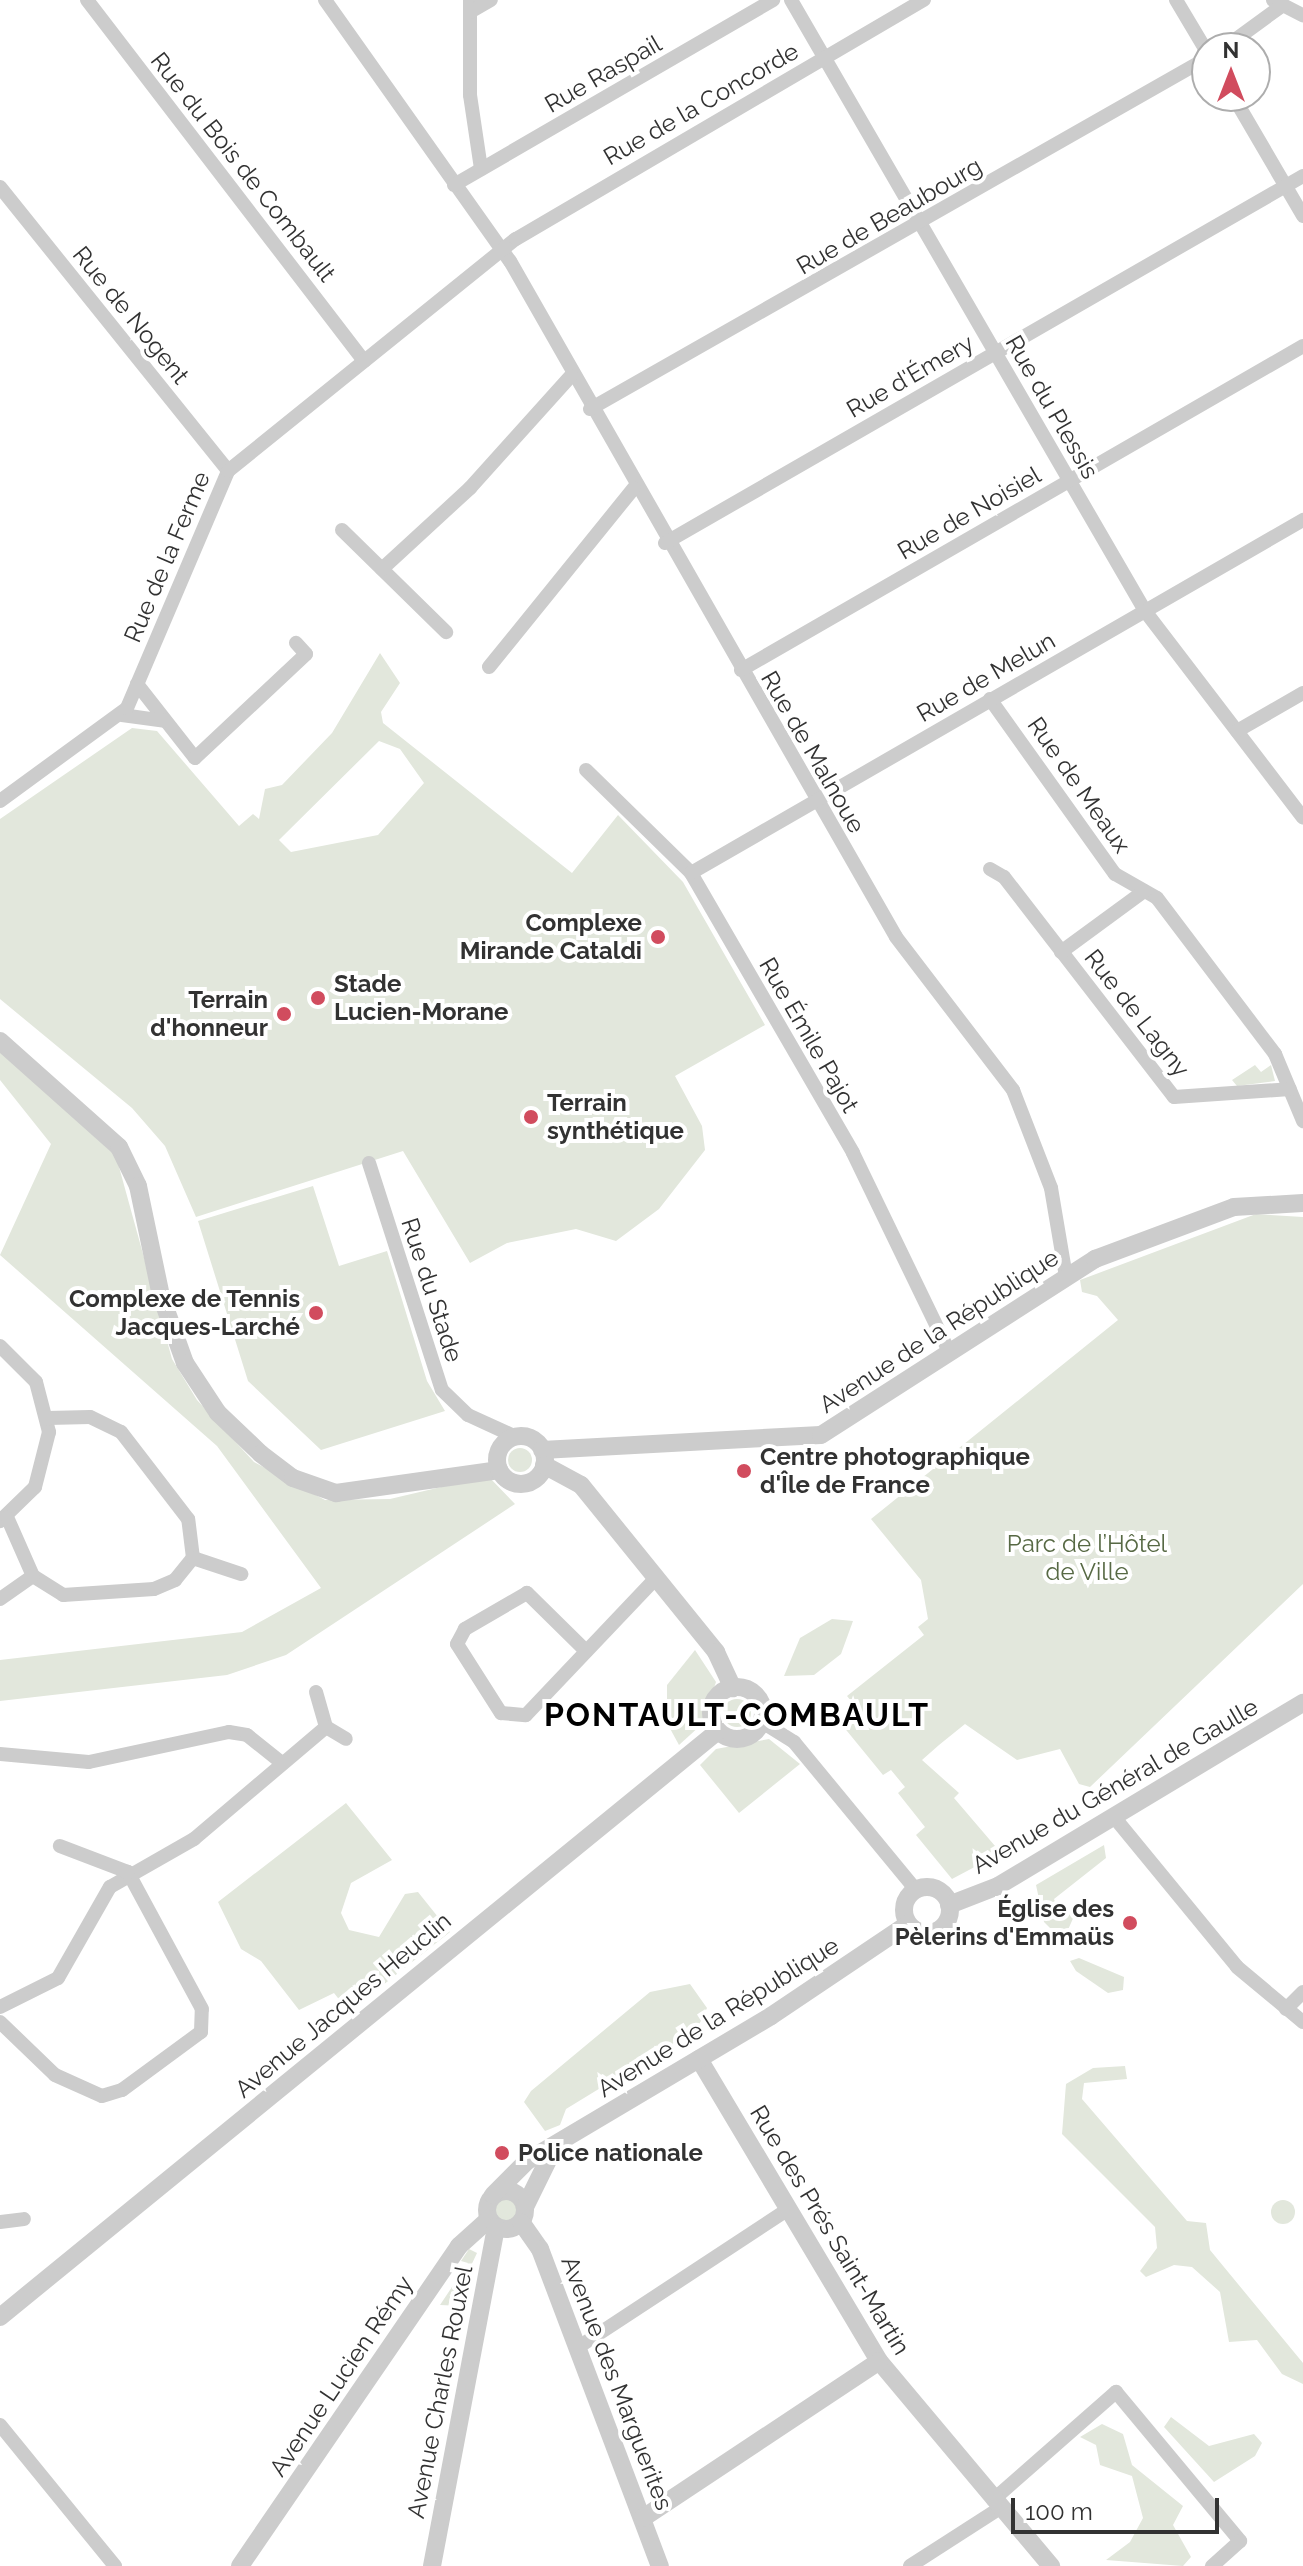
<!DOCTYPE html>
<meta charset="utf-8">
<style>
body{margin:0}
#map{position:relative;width:1303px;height:2566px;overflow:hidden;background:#fff;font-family:Raleway,sans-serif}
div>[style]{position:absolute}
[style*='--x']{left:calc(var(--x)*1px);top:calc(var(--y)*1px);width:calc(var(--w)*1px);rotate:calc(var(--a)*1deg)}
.green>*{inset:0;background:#e2e7dc}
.round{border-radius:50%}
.minor>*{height:14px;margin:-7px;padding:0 7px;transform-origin:7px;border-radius:7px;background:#ccc}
.tertiary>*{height:18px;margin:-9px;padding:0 9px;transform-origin:9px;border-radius:9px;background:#ccc}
.tertiary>.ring{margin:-9px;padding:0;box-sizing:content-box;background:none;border:18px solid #ccc;border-radius:50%}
.dots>*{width:22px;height:22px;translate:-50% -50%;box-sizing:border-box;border:4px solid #fff;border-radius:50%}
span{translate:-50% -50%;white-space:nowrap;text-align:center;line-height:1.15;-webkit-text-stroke:8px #fff;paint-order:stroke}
.street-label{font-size:24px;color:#323232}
.poi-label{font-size:24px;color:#323232;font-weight:700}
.right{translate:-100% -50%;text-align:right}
.left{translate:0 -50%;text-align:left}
.park-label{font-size:24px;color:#576944}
.district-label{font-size:32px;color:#000;font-weight:700;letter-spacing:2px}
.north{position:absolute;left:1191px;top:32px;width:80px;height:80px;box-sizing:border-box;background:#fff;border:2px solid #adadad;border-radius:50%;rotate:0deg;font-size:22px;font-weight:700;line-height:32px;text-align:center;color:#323232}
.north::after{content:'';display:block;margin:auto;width:28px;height:36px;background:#d14c5e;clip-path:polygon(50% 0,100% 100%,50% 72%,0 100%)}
.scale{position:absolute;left:1011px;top:2498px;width:208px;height:36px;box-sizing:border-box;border:4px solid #323232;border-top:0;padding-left:10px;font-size:24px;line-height:28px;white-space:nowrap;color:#323232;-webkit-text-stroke:6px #fff;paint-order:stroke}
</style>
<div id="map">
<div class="green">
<div style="clip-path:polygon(evenodd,380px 653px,400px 683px,381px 712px,383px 723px,572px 873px,618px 815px,683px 882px,765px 1025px,675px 1076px,702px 1126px,705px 1150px,659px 1209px,616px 1241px,576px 1229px,507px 1243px,470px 1263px,403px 1151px,196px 1217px,165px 1146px,132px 1108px,0 999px,0 819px,132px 728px,157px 731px,239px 826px,253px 814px,259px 819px,265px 789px,282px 785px,332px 733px,380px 653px,379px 741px,400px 749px,424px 783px,378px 835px,291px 852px,279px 840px,379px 741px)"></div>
<div style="clip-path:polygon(0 1050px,116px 1156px,172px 1359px,197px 1400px,254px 1462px,325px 1500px,390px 1499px,488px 1476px,515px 1504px,286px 1655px,227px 1675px,0 1701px,0 1660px,242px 1632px,321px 1588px,217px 1446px,0 1255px,51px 1144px,0 1080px)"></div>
<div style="clip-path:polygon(1255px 1065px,1261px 1072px,1271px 1065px,1275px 1081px,1237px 1086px,1232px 1080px)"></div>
<div style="clip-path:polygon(313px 1186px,339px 1266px,387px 1251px,427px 1381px,445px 1411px,321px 1450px,248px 1381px,198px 1221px)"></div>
<div style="clip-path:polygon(1256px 1214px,1303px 1217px,1303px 1584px,1090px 1787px,1079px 1784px,1060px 1749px,1017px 1760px,965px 1724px,939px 1745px,922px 1760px,959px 1793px,954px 1798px,1001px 1853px,952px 1879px,916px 1835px,925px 1827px,898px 1793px,905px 1787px,891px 1770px,883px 1775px,838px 1720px,855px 1706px,847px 1696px,924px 1635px,918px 1627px,928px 1619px,921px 1580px,871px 1519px,1118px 1320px,1097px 1296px,1082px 1292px,1080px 1280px)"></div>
<div class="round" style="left:508px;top:1448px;width:24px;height:24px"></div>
<div style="clip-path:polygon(832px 1619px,853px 1621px,841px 1654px,814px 1675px,784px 1676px,800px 1638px)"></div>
<div style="clip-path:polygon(695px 1650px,716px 1682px,701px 1725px,679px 1745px,667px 1723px,667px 1685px)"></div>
<div class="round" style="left:723px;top:1699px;width:28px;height:28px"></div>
<div style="clip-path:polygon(769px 1739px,800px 1764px,739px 1813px,700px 1765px,716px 1749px)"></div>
<div style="clip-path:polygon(346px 1803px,392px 1860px,351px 1883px,341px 1913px,349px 1930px,379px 1937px,405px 1894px,418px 1892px,450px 1932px,330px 2027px,345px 2007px,334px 1993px,299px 2010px,261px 1961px,241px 1949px,218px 1902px)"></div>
<div style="clip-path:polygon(1104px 1845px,1106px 1858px,1054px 1899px,1058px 1910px,1075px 1914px,1063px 1941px,1044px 1922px,1036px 1885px)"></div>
<div style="clip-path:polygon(1079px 1958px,1124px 1977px,1123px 1990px,1108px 1993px,1076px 1971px,1070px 1961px)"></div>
<div style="clip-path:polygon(690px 1984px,707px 2008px,697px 2029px,566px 2109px,560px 2125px,545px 2131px,524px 2102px,531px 2091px,650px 1992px)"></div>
<div style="clip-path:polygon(1125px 2066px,1127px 2079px,1084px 2083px,1082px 2099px,1187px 2221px,1206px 2223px,1210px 2250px,1303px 2363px,1303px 2384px,1282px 2374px,1257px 2340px,1229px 2342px,1220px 2292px,1192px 2267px,1174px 2265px,1146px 2277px,1140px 2271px,1157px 2248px,1155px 2227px,1062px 2134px,1066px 2084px,1093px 2068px)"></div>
<div class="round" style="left:494px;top:2198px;width:24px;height:24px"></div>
<div class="round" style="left:1271px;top:2200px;width:24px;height:24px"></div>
<div style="clip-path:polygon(469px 2249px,477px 2253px,460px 2289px,462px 2306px,440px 2305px,468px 2263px,461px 2261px)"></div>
<div style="clip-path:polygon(1171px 2417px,1209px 2446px,1254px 2434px,1262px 2443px,1255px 2456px,1214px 2482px,1164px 2427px)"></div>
<div style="clip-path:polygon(1102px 2424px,1123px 2434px,1132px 2465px,1183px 2506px,1173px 2525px,1191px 2557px,1183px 2566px,1106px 2560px,1130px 2542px,1143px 2518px,1132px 2476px,1100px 2465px,1096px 2445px,1080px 2437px)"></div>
</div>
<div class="minor">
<div style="--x:87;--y:0;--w:455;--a:52.5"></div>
<div style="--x:325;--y:0;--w:320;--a:54.7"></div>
<div style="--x:510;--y:261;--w:778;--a:60.27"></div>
<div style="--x:896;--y:937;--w:193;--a:52.6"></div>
<div style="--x:1013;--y:1090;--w:105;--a:68.8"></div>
<div style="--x:1051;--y:1188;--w:90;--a:80.4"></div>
<div style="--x:470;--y:0;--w:95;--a:90"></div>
<div style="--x:470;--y:95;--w:75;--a:81.5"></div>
<div style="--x:791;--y:0;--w:706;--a:59.91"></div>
<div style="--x:1145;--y:611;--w:260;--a:52.6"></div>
<div style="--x:1176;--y:0;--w:61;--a:59.2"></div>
<div style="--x:1273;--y:0;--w:34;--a:27"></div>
<div style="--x:470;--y:12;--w:24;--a:-30"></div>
<div style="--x:1224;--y:48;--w:73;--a:-36.1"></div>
<div style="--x:1233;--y:96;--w:139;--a:59.7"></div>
<div style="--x:454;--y:185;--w:369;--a:-30.1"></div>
<div style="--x:0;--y:187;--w:364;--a:51.2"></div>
<div style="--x:590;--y:409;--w:710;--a:-29.63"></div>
<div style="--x:342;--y:530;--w:146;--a:44.4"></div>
<div style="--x:665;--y:543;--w:736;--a:-29.91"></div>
<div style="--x:382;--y:569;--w:120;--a:-42.6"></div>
<div style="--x:470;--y:488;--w:151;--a:-48"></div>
<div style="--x:489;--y:667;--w:230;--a:-51"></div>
<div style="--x:741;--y:670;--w:649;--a:-29.96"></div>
<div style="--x:137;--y:684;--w:94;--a:51.9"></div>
<div style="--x:195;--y:758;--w:152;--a:-43.1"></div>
<div style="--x:306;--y:654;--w:15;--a:-132"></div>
<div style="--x:990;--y:699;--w:215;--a:54.5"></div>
<div style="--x:1115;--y:874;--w:48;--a:29.7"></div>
<div style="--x:1157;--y:898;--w:196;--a:52.9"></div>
<div style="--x:1275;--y:1054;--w:73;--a:67.3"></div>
<div style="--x:122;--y:715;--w:43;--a:7.9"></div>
<div style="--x:1237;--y:731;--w:76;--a:-29.9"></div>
<div style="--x:586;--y:770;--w:147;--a:44.4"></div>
<div style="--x:691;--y:873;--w:323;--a:59.9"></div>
<div style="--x:853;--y:1153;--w:223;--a:64.2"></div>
<div style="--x:0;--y:801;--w:157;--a:-36.2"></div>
<div style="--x:127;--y:708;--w:258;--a:-66.9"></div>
<div style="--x:228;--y:471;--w:370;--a:-38.9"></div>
<div style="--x:516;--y:239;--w:473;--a:-30.4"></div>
<div style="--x:990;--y:869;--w:16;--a:30"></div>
<div style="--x:1004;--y:877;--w:278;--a:52.3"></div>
<div style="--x:1174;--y:1097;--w:116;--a:-3.9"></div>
<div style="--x:691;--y:873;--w:707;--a:-29.98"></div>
<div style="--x:1061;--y:952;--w:103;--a:-36.3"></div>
<div style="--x:369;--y:1163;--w:238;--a:72.2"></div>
<div style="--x:442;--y:1390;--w:36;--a:44"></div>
<div style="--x:468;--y:1415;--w:53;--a:24.6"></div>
<div style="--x:0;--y:1346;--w:51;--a:45"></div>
<div style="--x:36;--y:1382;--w:52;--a:75.4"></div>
<div style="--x:49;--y:1432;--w:57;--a:104.3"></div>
<div style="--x:35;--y:1487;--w:49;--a:135.8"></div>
<div style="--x:7;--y:1517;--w:64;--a:66.2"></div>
<div style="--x:33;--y:1576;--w:36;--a:32"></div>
<div style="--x:63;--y:1595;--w:91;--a:-3.8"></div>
<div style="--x:154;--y:1589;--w:23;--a:-23"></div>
<div style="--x:175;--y:1580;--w:28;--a:-51"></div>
<div style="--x:193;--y:1558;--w:39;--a:-97"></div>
<div style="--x:188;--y:1519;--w:110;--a:-127.6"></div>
<div style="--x:121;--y:1432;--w:34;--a:-154"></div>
<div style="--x:90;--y:1417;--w:42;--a:178.6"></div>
<div style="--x:193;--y:1558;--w:51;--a:18.4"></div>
<div style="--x:0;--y:1599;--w:40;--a:-34.9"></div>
<div style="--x:586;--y:1651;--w:83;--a:-135.5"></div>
<div style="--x:527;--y:1593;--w:72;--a:149.9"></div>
<div style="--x:465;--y:1629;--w:17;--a:118"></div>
<div style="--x:457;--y:1644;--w:82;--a:57.5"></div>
<div style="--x:501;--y:1713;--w:25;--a:5"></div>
<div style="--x:526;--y:1715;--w:187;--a:-46.5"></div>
<div style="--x:316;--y:1692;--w:36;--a:74"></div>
<div style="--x:326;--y:1727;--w:23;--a:31"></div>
<div style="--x:762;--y:1722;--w:38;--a:32"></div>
<div style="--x:794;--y:1742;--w:192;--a:50.5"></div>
<div style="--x:0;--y:1754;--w:89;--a:5.1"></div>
<div style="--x:89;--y:1762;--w:143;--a:-12.1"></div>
<div style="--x:229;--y:1732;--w:18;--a:9"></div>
<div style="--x:247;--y:1735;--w:45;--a:38.7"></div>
<div style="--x:1114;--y:1817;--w:194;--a:50.6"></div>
<div style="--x:1237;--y:1967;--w:86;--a:39.8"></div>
<div style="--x:0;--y:2007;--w:65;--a:-26.6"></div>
<div style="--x:58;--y:1978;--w:105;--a:-60.3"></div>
<div style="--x:110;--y:1887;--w:97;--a:-29.7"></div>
<div style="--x:194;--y:1839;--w:173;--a:-40.3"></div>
<div style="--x:1286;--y:2009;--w:24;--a:-45"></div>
<div style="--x:0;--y:2022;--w:76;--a:43.9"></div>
<div style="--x:55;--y:2075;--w:51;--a:24.1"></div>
<div style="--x:102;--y:2096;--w:21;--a:-17"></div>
<div style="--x:122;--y:2090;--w:98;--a:-36.3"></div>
<div style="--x:201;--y:2032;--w:23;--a:-88"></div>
<div style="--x:202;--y:2009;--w:156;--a:-118.4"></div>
<div style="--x:128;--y:1872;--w:73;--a:-159.1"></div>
<div style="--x:0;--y:2222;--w:24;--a:-7"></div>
<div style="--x:577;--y:2348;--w:251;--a:-33.3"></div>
<div style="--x:0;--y:2425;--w:182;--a:50.8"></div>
<div style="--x:993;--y:2500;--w:164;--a:-41.3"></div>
<div style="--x:1116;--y:2392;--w:194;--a:50.2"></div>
<div style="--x:1240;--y:2541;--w:38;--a:138"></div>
<div style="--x:910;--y:2566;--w:107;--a:-32.8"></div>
</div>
<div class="tertiary">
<div style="--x:0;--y:1041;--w:159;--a:41.7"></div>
<div style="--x:119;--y:1147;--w:43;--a:64"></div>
<div style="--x:138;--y:1186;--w:112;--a:78.2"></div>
<div style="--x:161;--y:1296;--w:71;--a:70.3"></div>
<div style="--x:185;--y:1363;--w:60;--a:56.6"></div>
<div style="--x:218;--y:1413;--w:59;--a:43.6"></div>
<div style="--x:261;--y:1454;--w:40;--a:37"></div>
<div style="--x:293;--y:1478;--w:46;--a:19.2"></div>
<div style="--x:336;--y:1493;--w:165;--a:-8"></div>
<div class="ring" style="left:497px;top:1436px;width:30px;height:30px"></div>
<div style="--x:542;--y:1450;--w:279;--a:-3.1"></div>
<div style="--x:821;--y:1435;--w:326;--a:-32.7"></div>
<div style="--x:1095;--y:1259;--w:148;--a:-20.5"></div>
<div style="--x:1234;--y:1207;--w:69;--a:-3.3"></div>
<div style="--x:544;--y:1465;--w:42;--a:28.4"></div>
<div style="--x:581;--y:1485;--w:215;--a:51"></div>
<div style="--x:716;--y:1652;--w:40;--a:65"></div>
<div class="ring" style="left:711px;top:1687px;width:34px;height:34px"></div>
<div class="ring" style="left:904px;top:1887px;width:28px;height:28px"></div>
<div style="--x:949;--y:1905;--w:53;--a:-21.2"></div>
<div style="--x:998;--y:1886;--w:356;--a:-31"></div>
<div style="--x:699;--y:2059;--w:352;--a:59.2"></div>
<div style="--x:879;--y:2361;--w:268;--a:50"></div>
<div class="ring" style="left:487px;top:2191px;width:20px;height:20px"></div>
<div style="--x:493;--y:2195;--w:48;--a:-45"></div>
<div style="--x:527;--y:2161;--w:284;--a:-30.7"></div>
<div style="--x:771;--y:2016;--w:165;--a:-33.9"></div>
<div style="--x:525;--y:2207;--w:64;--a:-63.8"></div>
<div style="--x:521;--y:2222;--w:33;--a:55"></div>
<div style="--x:540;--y:2249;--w:339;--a:69.3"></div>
<div style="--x:0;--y:2317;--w:927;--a:-39.22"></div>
<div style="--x:643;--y:2518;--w:283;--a:-33.6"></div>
<div style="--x:240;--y:2566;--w:388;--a:-55.6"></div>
<div style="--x:459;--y:2246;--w:40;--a:-42"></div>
<div style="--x:432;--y:2566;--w:345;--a:-79.3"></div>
</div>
<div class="dots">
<div style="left:658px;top:937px;background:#d14c5e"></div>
<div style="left:318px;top:998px;background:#d14c5e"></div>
<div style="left:284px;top:1014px;background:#d14c5e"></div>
<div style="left:531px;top:1117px;background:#d14c5e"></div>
<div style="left:316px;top:1313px;background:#d14c5e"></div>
<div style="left:744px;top:1471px;background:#d14c5e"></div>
<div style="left:1130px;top:1923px;background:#d14c5e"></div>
<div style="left:502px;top:2153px;background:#d14c5e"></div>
</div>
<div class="street-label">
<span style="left:603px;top:74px;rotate:-30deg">Rue Raspail</span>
<span style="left:701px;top:104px;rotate:-30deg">Rue de la Concorde</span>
<span style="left:243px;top:167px;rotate:52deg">Rue du Bois de Combault</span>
<span style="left:889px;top:216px;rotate:-30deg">Rue de Beaubourg</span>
<span style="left:131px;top:315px;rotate:51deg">Rue de Nogent</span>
<span style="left:910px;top:376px;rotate:-30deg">Rue d'Émery</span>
<span style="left:1052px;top:407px;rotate:60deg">Rue du Plessis</span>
<span style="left:969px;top:513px;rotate:-30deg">Rue de Noisiel</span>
<span style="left:167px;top:557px;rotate:-67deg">Rue de la Ferme</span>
<span style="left:986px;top:677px;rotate:-30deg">Rue de Melun</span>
<span style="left:813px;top:752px;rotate:60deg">Rue de Malnoue</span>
<span style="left:1079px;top:785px;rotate:55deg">Rue de Meaux</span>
<span style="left:1137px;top:1013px;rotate:52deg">Rue de Lagny</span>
<span style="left:809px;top:1035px;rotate:60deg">Rue Émile Pajot</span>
<span style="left:432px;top:1290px;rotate:72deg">Rue du Stade</span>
<span style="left:939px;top:1331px;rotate:-33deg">Avenue de la République</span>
<span style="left:1115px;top:1786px;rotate:-30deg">Avenue du Général de Gaulle</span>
<span style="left:343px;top:2005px;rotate:-40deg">Avenue Jacques Heuclin</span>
<span style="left:718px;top:2017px;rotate:-32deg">Avenue de la République</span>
<span style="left:830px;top:2230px;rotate:59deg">Rue des Prés Saint-Martin</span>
<span style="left:341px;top:2376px;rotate:-56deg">Avenue Lucien Rémy</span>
<span style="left:617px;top:2383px;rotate:69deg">Avenue des Marguerites</span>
<span style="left:440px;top:2392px;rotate:-79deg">Avenue Charles Rouxel</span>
</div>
<div class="poi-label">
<span class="right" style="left:642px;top:937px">Complexe<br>Mirande Cataldi</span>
<span class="left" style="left:334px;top:998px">Stade<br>Lucien-Morane</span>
<span class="right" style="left:268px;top:1014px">Terrain<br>d'honneur</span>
<span class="left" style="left:547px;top:1117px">Terrain<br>synthétique</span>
<span class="right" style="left:300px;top:1313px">Complexe de Tennis<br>Jacques-Larché</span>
<span class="left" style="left:760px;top:1471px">Centre photographique<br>d'Île de France</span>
<span class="right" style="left:1114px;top:1923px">Église des<br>Pèlerins d'Emmaüs</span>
<span class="left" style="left:518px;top:2153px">Police nationale</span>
</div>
<div class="park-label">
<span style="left:1087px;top:1558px">Parc de l’Hôtel<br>de Ville</span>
</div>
<div class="district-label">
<span style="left:737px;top:1715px">PONTAULT-COMBAULT</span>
</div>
<div class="north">N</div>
<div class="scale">100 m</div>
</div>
